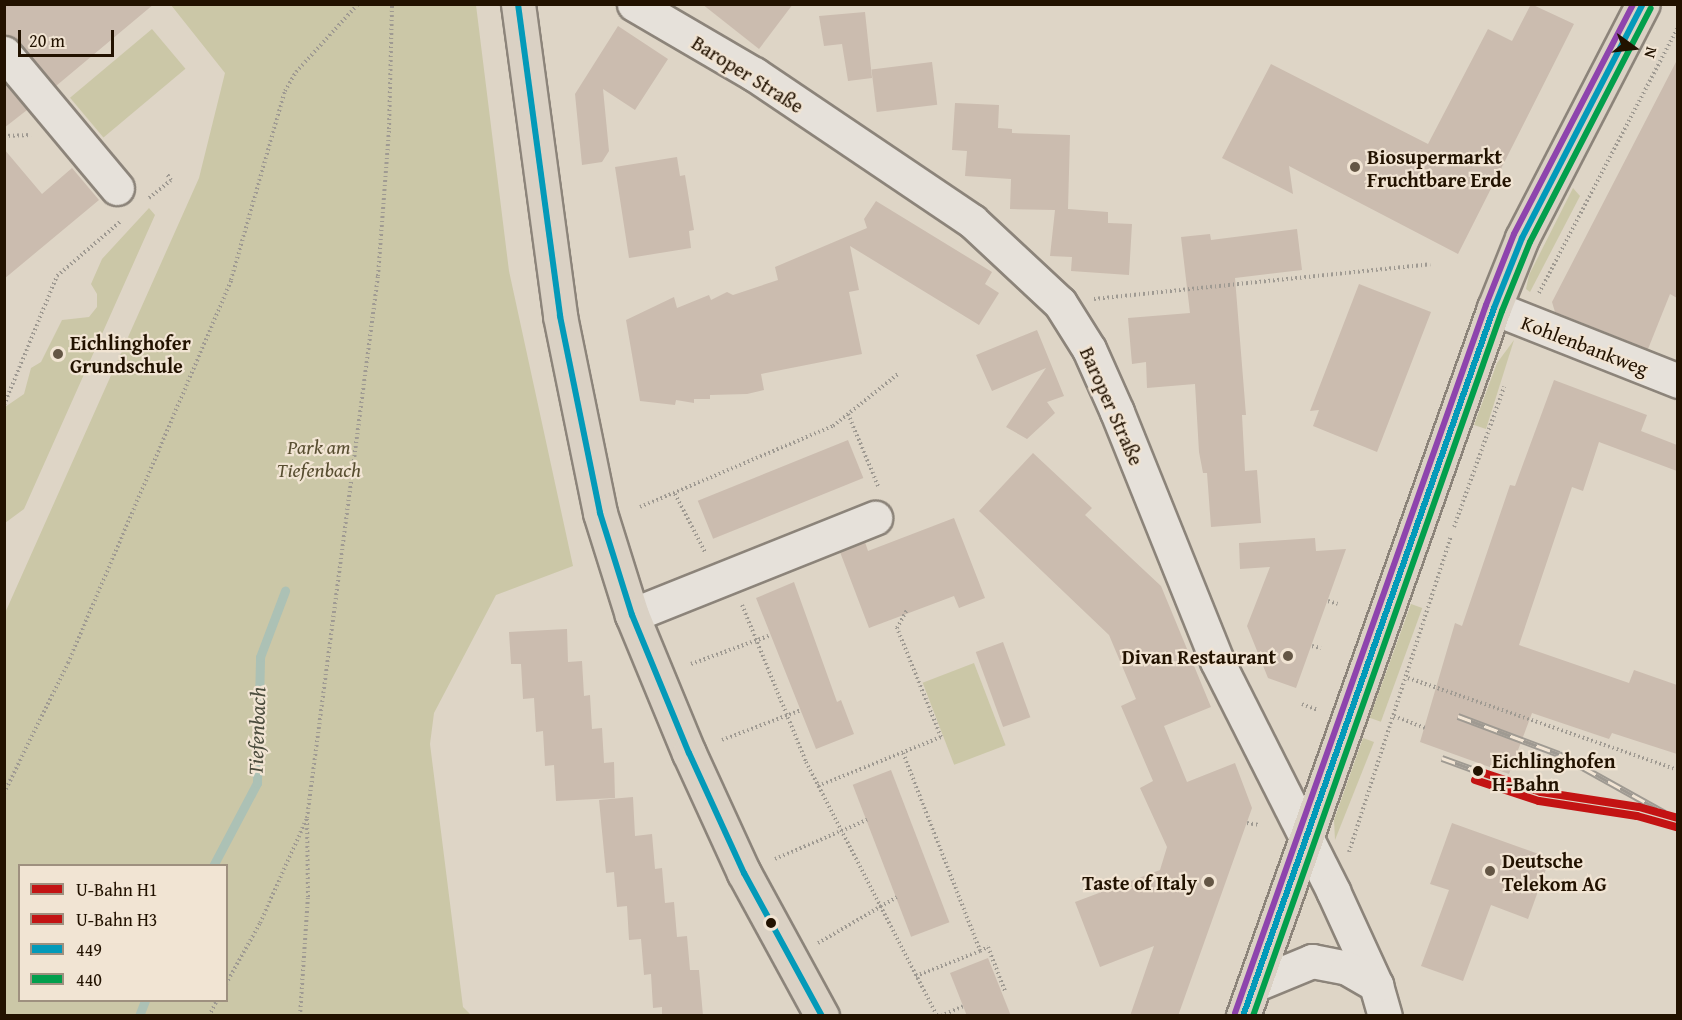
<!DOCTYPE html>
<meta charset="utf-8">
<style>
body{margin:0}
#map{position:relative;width:1682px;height:1020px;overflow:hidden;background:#ded5c6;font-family:"Gentium Book Plus",serif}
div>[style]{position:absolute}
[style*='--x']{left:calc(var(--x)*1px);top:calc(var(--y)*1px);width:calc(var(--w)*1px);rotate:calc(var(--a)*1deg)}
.green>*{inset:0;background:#cbc7a7;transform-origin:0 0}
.stream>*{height:9px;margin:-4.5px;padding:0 4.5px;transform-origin:4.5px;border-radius:4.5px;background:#acc1b5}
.building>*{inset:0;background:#cbbcaf;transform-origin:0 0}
.path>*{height:4px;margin-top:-2px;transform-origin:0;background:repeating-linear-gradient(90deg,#9f9a92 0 1.5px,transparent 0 4.5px)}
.roads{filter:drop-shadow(2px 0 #8c847a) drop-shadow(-2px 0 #8c847a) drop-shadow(0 2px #8c847a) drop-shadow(0 -2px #8c847a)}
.minor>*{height:33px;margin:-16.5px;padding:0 16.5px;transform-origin:16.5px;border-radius:16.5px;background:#e6e1da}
.major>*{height:33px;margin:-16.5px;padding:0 16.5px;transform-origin:16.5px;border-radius:16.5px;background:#dad1c4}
.rail>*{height:7px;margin-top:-3.5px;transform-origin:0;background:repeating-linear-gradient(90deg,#f1e4d3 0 14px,#9f9a92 0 28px);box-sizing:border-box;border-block:2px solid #9f9a92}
.bus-1>*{height:6px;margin:-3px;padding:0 3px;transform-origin:3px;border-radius:3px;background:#039ab9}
.bus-2>*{height:6px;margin:-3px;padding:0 3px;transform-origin:3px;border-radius:3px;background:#029f4d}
.bus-3>*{height:6px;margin:-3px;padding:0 3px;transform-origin:3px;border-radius:3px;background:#8e44ad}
.metro-1>*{height:8px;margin:-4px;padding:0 4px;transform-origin:4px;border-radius:4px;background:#c31313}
.metro-2>*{height:8px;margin:-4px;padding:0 4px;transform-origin:4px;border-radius:4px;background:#c31313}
.dots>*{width:16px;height:16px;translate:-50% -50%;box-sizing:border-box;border:3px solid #f1e4d3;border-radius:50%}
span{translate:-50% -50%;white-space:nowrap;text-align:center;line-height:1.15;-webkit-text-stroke:4.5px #f1e4d3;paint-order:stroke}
.street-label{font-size:20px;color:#221200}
.poi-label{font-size:20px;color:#221200;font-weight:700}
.left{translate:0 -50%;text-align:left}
.right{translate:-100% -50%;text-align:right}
.park-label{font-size:20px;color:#584e31;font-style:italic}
.stop-label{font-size:20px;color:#221200;font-weight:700}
.water-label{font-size:21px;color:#4b4c3d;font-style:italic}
.frame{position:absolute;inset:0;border:6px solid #221200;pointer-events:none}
.legend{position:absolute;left:18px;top:864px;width:210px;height:138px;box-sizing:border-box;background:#f1e4d3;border:2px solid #9e907f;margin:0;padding:8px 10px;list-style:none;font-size:18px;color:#221200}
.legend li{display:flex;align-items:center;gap:12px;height:30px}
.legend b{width:30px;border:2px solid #9e907f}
.north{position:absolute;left:1604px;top:18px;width:60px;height:60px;-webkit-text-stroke:4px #f1e4d3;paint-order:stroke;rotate:105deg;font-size:16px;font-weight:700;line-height:24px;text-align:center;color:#221200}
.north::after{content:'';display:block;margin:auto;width:21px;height:27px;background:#221200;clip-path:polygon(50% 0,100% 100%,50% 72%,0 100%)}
.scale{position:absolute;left:18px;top:30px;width:96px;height:27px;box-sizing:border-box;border:3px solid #221200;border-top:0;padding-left:8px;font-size:18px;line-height:21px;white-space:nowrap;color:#221200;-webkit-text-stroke:4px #f1e4d3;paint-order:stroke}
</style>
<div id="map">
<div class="green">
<div style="clip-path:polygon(evenodd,171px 5px,476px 5px,509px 271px,573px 566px,496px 595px,434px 713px,430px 744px,463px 1007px,471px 1015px,5px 1015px,5px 613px,199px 178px,225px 73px,171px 5px,20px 866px,226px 866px,226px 1000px,20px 1000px,20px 866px)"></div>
<div style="left:152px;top:29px;width:52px;height:107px;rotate:50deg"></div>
<div style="clip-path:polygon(1573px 188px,1580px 196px,1530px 292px,1526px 289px,1529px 275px)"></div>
<div style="clip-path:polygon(149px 208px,155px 215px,24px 509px,5px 523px,5px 407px,24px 394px,31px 368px,41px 362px,62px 320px,89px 317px,97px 307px,97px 294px,91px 284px,102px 259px)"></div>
<div style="clip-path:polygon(1514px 340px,1486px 429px,1474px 425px,1497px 363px)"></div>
<div style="left:1411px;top:604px;width:12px;height:121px;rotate:20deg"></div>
<div style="left:974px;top:663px;width:88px;height:55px;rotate:69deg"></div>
<div style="clip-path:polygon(1363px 738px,1374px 742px,1335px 840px,1334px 820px)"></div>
</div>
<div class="stream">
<div style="--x:213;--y:866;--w:94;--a:-62.1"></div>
<div style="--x:257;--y:783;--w:126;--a:-88.6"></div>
<div style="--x:260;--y:657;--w:71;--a:-69.3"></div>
<div style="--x:139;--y:1016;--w:17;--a:-69"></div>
</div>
<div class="building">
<div style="clip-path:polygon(4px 4px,154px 4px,56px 86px,18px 41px,4px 35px)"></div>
<div style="clip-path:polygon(702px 4px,793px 4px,759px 49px)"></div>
<div style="clip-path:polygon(1531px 4px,1574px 24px,1458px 254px,1289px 166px,1293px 194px,1222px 158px,1271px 64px,1428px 144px,1488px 29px,1512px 41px)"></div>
<div style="clip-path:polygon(865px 12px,872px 78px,848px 81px,842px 44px,824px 46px,819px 16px)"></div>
<div style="clip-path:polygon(618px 26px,668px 59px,635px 110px,603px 89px,609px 151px,602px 162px,582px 165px,575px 94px)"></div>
<div style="clip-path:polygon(1677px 60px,1677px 298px,1670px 294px,1648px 349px,1555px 312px,1552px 302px)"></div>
<div style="left:932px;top:62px;width:43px;height:61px;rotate:83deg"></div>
<div style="clip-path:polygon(4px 83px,27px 110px,4px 128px)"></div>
<div style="clip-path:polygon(955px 103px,999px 105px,998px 128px,1012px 129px,1012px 133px,1070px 135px,1068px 209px,1108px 212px,1108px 223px,1132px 224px,1129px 275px,1071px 271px,1072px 257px,1050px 256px,1055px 210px,1010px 209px,1011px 179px,965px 176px,967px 151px,952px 150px)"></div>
<div style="clip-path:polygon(4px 149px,42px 194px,72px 168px,99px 200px,4px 279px)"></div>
<div style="clip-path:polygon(677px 157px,680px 176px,685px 175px,694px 230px,689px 231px,691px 248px,629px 258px,615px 167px)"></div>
<div style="clip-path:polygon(876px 201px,992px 272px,985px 284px,999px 293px,979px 325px,850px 246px,859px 290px,849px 292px,862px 354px,761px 374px,764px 390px,747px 394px,710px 395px,710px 399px,694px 399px,694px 403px,676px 400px,675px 405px,640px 401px,626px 320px,674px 297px,677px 308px,709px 295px,711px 300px,727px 292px,733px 295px,778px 280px,775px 267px,867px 228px,864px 219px)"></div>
<div style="clip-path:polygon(1297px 229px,1302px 270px,1235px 278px,1246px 415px,1242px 415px,1245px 471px,1257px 470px,1261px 523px,1211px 527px,1207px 473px,1203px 473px,1199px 452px,1195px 384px,1147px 388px,1146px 362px,1132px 364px,1128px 318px,1190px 313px,1181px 237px,1210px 234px,1211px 240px)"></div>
<div style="clip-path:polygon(1359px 284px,1431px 312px,1377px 452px,1313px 426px,1319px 410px,1310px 411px)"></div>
<div style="clip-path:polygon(1037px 330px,1064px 396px,1047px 402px,1055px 413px,1027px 439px,1006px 427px,1046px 368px,992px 391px,976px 355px)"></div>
<div style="clip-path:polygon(1554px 380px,1647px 415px,1641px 431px,1677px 445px,1677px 471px,1599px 442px,1583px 491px,1572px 487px,1519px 645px,1629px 683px,1634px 670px,1677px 685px,1677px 754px,1612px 733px,1609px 739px,1532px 713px,1509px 774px,1420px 742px,1455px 623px,1462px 626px,1510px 485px,1515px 486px)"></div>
<div style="left:848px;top:440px;width:41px;height:162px;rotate:68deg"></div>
<div style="clip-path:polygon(1033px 453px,1092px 508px,1085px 515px,1161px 586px,1211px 707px,1164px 726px,1187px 782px,1235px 763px,1252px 808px,1178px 1016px,1130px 1016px,1154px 946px,1100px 967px,1075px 902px,1160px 870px,1167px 847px,1140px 788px,1153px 781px,1121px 706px,1136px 699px,1109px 635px,979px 511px)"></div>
<div style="clip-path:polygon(954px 518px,985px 598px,959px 608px,954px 596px,869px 628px,840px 552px,865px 542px,868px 551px)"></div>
<div style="clip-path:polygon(1315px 538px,1316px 551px,1346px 549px,1296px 688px,1268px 678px,1247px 626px,1270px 567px,1240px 569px,1239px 543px)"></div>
<div style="clip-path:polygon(794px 582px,837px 702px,841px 700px,854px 734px,816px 749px,756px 598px)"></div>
<div style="clip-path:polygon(567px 629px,568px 662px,582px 661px,584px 696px,590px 695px,592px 729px,602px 728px,604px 763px,614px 762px,615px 798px,556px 801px,554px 765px,545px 766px,543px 731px,536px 732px,534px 698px,523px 699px,521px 664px,511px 664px,509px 632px)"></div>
<div style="left:1003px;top:642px;width:80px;height:29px;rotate:70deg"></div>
<div style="left:891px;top:770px;width:163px;height:41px;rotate:69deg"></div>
<div style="clip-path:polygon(633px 797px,635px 836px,652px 834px,655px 869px,662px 868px,665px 903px,674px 902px,677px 937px,687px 936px,690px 970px,699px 970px,703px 1016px,662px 1016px,662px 1007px,653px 1008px,651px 974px,644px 975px,641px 939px,629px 940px,627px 906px,617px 907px,614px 872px,606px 873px,599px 800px)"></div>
<div style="clip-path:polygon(1452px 823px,1550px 858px,1528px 919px,1491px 905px,1463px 981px,1421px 966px,1449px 890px,1430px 884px)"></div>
<div style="clip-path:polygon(988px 958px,1011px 1016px,967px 1016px,950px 973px)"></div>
</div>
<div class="path">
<div style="--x:4;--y:136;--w:27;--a:-2"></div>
<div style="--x:149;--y:198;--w:28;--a:-39"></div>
<div style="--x:171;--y:180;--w:7;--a:-124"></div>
<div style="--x:1539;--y:293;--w:300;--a:-62.4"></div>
<div style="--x:1094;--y:299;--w:338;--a:-5.9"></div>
<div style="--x:4;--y:405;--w:139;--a:-67.7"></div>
<div style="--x:57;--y:276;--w:84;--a:-40.7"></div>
<div style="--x:848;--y:414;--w:80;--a:67.3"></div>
<div style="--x:675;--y:494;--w:65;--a:62.7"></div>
<div style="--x:640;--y:507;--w:209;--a:-22.8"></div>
<div style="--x:833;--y:426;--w:83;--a:-38.7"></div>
<div style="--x:1454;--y:527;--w:149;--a:-70.3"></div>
<div style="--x:1328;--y:601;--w:10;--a:17"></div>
<div style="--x:742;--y:605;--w:170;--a:67.8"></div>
<div style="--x:806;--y:762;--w:286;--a:62.7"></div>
<div style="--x:1312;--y:646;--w:9;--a:13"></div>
<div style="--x:691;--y:664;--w:85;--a:-19.9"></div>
<div style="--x:1408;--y:678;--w:285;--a:18.8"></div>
<div style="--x:1302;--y:704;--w:17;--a:21"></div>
<div style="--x:1394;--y:716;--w:33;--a:21"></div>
<div style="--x:722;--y:740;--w:85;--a:-20.8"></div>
<div style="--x:903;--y:753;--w:212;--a:68.7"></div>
<div style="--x:980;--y:951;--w:69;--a:158.7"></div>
<div style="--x:818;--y:786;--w:132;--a:-21.7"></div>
<div style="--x:941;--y:737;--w:118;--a:-112"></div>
<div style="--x:897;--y:628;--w:21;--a:-61"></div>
<div style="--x:4;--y:793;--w:145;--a:-63.8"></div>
<div style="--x:68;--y:663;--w:416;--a:-66.9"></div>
<div style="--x:231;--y:280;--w:197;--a:-74.1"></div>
<div style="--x:285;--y:91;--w:22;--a:-60"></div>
<div style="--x:296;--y:72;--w:92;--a:-47.6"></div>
<div style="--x:1247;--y:823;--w:12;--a:9"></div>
<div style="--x:1349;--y:852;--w:331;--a:-72.1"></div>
<div style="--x:775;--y:859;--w:100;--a:-23"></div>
<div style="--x:818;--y:943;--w:91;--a:-30.2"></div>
<div style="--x:980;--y:951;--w:9;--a:-27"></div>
<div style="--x:988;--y:947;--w:47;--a:68.9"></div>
<div style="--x:226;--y:984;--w:70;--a:-60.9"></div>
<div style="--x:260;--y:923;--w:113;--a:-65.9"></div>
<div style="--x:209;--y:1016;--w:18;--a:-63"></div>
<div style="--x:300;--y:1016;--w:119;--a:-86.2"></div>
<div style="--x:308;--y:897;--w:79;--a:-90.7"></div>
<div style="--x:307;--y:818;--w:547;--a:-82.54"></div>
<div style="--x:378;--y:276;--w:147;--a:-85.7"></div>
<div style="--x:389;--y:129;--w:125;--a:-88.6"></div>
<div style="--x:941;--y:1016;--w:24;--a:-24"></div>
</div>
<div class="roads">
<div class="minor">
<div style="--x:634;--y:4;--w:139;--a:30.3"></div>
<div style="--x:754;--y:74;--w:263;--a:34"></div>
<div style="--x:972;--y:221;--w:120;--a:43"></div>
<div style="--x:1060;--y:303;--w:54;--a:57.8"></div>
<div style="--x:1089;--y:349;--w:69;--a:66"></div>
<div style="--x:1117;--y:412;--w:268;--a:68.1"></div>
<div style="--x:1217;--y:661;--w:258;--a:63.2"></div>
<div style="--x:1333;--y:891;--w:103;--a:65.4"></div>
<div style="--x:1376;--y:985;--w:32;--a:74"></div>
<div style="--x:4;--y:53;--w:176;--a:50.1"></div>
<div style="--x:1494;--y:308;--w:198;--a:21.6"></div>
<div style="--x:632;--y:615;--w:262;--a:-21.8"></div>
<div style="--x:1254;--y:985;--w:63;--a:-22.5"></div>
<div style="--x:1312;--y:961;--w:36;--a:11"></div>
<div style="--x:1347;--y:968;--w:34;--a:30"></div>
</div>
<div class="major">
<div style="--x:518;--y:4;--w:315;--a:82.3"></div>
<div style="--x:560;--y:316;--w:201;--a:78.5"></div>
<div style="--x:600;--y:513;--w:107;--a:72.6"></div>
<div style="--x:632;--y:615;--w:149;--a:67.6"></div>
<div style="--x:689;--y:753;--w:132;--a:65.4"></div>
<div style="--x:744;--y:873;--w:163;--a:61.4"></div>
<div style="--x:1243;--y:1016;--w:751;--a:-70.48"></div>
<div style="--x:1494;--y:308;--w:75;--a:-68.2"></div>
<div style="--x:1522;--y:238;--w:263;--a:-62.7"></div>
</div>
</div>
<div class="rail">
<div style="--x:1458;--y:716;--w:108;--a:20.6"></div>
<div style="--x:1559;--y:754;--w:121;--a:29.1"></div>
<div style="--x:1442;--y:758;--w:38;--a:20"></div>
</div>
<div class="bus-1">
<div style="--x:518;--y:4;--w:315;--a:82.3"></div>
<div style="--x:560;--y:316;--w:201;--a:78.5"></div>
<div style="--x:600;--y:513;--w:107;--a:72.6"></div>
<div style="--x:632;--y:615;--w:149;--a:67.6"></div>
<div style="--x:689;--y:753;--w:132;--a:65.4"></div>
<div style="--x:744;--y:873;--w:163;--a:61.4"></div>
<div style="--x:1243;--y:1016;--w:751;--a:-70.48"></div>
<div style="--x:1494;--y:308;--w:75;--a:-68.2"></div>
<div style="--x:1522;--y:238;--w:263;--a:-62.7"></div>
</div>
<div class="bus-2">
<div style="--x:1253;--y:1016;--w:748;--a:-70.55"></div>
<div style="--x:1502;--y:311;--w:74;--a:-67.9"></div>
<div style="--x:1530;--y:242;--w:263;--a:-62.7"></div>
</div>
<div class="bus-3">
<div style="--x:1235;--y:1013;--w:751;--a:-70.48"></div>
<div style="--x:1486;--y:305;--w:76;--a:-68.5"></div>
<div style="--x:1514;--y:234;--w:259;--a:-62.6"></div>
</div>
<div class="metro-1">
<div style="--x:1478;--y:771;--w:66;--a:18.4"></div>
<div style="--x:1541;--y:792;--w:99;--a:8.7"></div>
<div style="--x:1639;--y:807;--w:41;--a:15.8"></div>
</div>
<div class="metro-2">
<div style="--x:1475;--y:780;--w:67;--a:18.2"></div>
<div style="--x:1539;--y:801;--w:99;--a:8.7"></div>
<div style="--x:1637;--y:816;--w:41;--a:15.8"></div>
</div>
<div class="dots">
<div style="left:1355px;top:167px;background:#645645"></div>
<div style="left:58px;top:354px;background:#645645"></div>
<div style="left:1288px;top:656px;background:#645645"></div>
<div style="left:1478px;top:771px;background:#221200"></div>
<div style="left:1490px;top:871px;background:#645645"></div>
<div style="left:1209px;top:882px;background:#645645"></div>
<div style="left:771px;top:923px;background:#221200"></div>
</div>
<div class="street-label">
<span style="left:748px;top:74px;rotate:32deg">Baroper Straße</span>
<span style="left:1585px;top:345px;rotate:21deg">Kohlenbankweg</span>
<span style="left:1112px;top:406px;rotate:66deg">Baroper Straße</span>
</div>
<div class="poi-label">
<span class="left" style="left:1367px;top:168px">Biosupermarkt<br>Fruchtbare Erde</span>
<span class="left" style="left:70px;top:354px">Eichlinghofer<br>Grundschule</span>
<span class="right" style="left:1276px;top:656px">Divan Restaurant</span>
<span class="left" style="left:1502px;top:872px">Deutsche<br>Telekom AG</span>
<span class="right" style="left:1197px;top:882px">Taste of Italy</span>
</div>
<div class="park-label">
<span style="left:319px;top:458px">Park am<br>Tiefenbach</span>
</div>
<div class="stop-label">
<span class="left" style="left:1492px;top:772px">Eichlinghofen<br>H-Bahn</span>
</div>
<div class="water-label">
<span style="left:257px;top:731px;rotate:-88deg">Tiefenbach</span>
</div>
<div class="frame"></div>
<ul class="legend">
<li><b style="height:8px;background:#c31313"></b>U-Bahn H1</li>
<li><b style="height:8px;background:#c31313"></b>U-Bahn H3</li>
<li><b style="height:8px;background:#039ab9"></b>449</li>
<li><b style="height:8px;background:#029f4d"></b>440</li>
</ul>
<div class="north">N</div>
<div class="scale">20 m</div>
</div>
